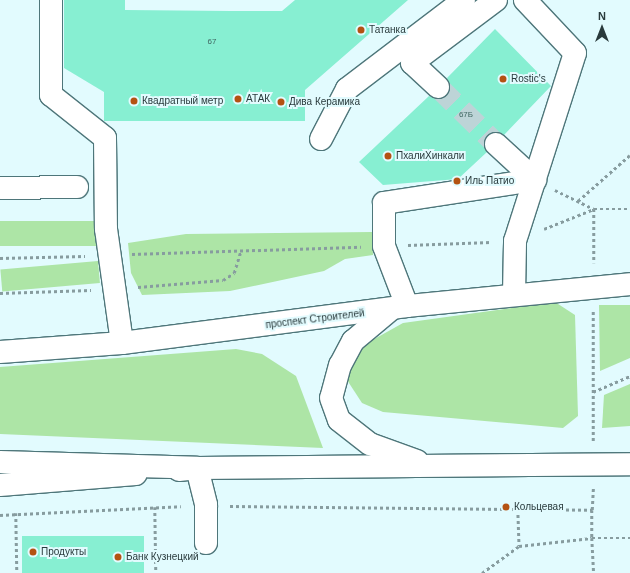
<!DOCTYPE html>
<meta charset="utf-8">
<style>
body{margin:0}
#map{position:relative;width:630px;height:573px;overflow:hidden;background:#e2fbfe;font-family:Helvetica,sans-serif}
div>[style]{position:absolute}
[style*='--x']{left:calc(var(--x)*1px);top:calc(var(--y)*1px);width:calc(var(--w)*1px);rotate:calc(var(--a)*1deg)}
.green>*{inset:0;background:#ade5a6;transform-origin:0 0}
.building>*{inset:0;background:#87efd2;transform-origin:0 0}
.minor-tunnel>*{height:22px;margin-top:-11px;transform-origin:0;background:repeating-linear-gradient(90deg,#bdd4d7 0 22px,transparent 0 33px)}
.path>*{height:2.5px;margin-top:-1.25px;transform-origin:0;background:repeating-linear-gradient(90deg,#879c9f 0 3px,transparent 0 6px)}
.roads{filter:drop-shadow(1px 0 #4e767a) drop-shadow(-1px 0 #4e767a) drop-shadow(0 1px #4e767a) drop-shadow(0 -1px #4e767a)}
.minor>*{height:22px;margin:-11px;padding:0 11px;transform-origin:11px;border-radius:11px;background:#fff}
.major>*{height:22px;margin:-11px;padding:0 11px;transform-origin:11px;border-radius:11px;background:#fff}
.dots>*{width:11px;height:11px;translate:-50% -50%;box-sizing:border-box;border:2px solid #e2fbfe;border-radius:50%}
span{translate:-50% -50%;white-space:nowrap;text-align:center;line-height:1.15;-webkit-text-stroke:4px #e2fbfe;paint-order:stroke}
.number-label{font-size:8px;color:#406762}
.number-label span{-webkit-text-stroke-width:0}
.poi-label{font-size:10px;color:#293a3c}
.left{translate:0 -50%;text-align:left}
.street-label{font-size:10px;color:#293a3c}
.north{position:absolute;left:582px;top:8px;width:40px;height:40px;-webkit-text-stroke:3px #e2fbfe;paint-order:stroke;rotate:0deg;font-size:11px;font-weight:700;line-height:16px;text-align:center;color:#293a3c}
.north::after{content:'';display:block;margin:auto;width:14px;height:18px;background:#293a3c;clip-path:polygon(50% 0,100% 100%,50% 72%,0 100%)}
</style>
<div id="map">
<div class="green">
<div style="left:0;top:221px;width:98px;height:25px"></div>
<div style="clip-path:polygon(372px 232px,373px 255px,345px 259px,324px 271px,230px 291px,142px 295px,131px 273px,128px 243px,186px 234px)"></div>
<div style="left:98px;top:261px;width:22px;height:98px;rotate:85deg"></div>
<div style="clip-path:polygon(555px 302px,575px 315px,578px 416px,563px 428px,383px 412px,362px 403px,347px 380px,347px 364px,360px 347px,403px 323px)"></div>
<div style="clip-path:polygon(599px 305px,630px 305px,630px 358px,600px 371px)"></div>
<div style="clip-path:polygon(236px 349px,262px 354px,296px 376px,323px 448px,0 434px,0 367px)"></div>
<div style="clip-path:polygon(630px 384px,630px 426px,602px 428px,604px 395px)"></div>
</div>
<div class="building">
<div style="clip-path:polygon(64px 0,125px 0,125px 10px,231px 11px,282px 11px,295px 0,408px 0,305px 90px,305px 121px,104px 121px,104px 92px,64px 68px)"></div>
<div style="clip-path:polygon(495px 29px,551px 86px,504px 135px,493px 132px,487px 135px,484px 142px,487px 152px,458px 179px,383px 185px,359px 162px,429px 96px,436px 99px,447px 96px,450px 89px,447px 78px)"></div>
<div style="left:144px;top:536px;width:37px;height:122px;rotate:90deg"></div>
</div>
<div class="minor-tunnel">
<div style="--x:438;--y:87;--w:81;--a:44.5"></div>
</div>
<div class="path">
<div style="--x:555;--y:190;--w:43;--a:26"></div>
<div style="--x:594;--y:209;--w:54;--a:90"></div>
<div style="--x:578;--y:201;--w:69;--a:-41.5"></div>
<div style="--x:544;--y:229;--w:54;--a:-21.8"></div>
<div style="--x:594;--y:209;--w:36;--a:0"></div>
<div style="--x:408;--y:245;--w:83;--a:-2.1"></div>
<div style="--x:132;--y:254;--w:229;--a:-1.8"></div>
<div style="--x:0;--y:258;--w:85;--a:-1.3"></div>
<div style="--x:138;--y:287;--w:85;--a:-4.7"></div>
<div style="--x:223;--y:280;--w:13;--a:-32"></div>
<div style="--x:234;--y:273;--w:24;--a:-73"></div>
<div style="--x:0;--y:293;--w:91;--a:-1.9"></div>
<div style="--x:593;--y:392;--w:40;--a:-23.4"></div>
<div style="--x:593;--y:441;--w:131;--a:-90"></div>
<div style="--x:230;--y:506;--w:362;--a:0.6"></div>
<div style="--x:592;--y:510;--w:28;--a:90"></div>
<div style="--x:592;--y:538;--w:38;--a:0"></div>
<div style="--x:155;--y:507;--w:66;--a:89.1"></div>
<div style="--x:518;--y:509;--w:37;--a:88"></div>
<div style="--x:592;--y:510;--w:22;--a:-87"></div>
<div style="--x:16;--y:513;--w:60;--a:89"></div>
<div style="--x:0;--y:515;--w:181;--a:-2.8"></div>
<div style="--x:482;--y:573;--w:46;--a:-36.1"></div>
<div style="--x:519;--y:546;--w:73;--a:-6.3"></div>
<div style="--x:592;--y:538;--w:35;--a:87"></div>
</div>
<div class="roads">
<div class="minor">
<div style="--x:51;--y:0;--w:95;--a:90"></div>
<div style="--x:51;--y:95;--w:69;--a:38.5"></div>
<div style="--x:105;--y:138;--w:91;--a:89.4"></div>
<div style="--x:106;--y:229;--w:115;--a:82"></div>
<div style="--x:438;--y:87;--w:35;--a:-137"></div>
<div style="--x:412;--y:63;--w:105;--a:-36.9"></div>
<div style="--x:321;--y:139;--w:56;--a:-62.5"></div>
<div style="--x:347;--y:89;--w:147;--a:-37.3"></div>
<div style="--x:496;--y:144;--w:53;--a:42.7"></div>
<div style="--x:0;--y:188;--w:77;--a:-0.7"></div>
<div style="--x:514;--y:295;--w:54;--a:-88.9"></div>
<div style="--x:515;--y:241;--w:197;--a:-72.3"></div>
<div style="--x:575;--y:53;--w:73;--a:-133.3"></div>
<div style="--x:407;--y:306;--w:64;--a:-111"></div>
<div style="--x:384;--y:246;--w:43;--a:-90"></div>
<div style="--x:384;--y:203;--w:153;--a:-8.7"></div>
<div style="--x:179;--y:470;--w:18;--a:-6"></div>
<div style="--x:197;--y:468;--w:38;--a:76"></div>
<div style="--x:206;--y:505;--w:38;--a:90"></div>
<div style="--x:0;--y:485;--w:136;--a:-4.6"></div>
</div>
<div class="major">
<div style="--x:390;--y:310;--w:48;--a:140"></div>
<div style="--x:353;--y:341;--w:27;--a:118"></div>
<div style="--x:340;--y:365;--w:34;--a:105"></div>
<div style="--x:331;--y:398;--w:23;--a:70"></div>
<div style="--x:339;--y:420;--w:39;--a:38"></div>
<div style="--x:370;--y:444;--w:50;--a:19.9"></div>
<div style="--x:0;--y:352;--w:122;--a:-4.2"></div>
<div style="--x:122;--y:343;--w:287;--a:-7.4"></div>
<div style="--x:407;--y:306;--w:224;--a:-5.6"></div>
<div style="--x:0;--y:462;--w:197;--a:1.7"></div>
<div style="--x:197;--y:468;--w:433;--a:-0.5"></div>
</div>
</div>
<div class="dots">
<div style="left:361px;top:30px;background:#b45212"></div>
<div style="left:503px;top:79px;background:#b45212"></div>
<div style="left:238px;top:99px;background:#b45212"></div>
<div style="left:134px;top:101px;background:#b45212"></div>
<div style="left:281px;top:102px;background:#b45212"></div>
<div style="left:388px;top:156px;background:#b45212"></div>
<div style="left:457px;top:181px;background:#b45212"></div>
<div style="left:506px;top:507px;background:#b45212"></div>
<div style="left:33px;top:552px;background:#b45212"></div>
<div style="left:118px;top:557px;background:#b45212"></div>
</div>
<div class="number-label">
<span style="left:212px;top:42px">67</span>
<span style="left:466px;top:115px">67Б</span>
</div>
<div class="poi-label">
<span class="left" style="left:369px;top:30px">Татанка</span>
<span class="left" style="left:511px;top:79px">Rostic's</span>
<span class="left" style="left:246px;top:99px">АТАК</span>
<span class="left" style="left:142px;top:101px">Квадратный метр</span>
<span class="left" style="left:289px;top:102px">Дива Керамика</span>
<span class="left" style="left:396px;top:156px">ПхалиХинкали</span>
<span class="left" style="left:465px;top:181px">Иль Патио</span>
<span class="left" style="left:514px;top:507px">Кольцевая</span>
<span class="left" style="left:41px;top:552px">Продукты</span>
<span class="left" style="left:126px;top:557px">Банк Кузнецкий</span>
</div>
<div class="street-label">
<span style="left:315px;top:319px;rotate:-7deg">проспект Строителей</span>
</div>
<div class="north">N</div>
</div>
